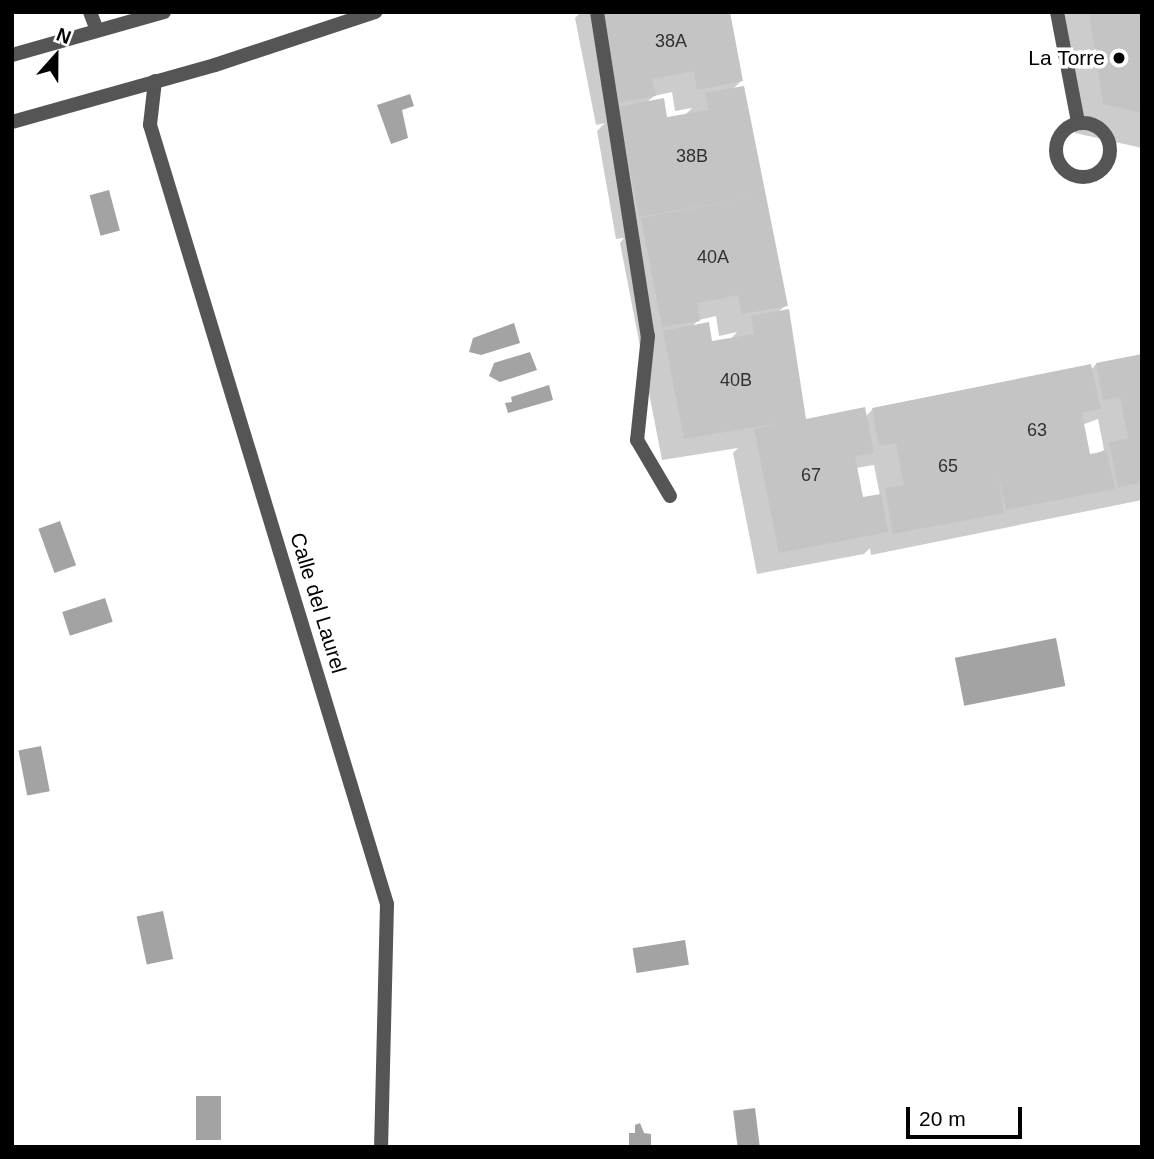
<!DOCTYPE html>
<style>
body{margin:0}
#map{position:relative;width:1154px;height:1159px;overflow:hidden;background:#fff;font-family:Helvetica,sans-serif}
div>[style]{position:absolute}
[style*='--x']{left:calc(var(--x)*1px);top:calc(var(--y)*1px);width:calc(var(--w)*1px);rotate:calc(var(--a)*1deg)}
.water>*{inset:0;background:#a3a3a3;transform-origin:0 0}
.shadow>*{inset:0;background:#0003}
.building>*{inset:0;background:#c4c4c4}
.service>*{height:14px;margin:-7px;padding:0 7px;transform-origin:7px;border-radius:7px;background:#555}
.service>.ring{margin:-7px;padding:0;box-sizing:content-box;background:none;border:14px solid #555;border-radius:50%}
.minor>*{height:14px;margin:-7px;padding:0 7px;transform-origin:7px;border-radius:7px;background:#555}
.tertiary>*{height:14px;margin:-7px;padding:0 7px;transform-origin:7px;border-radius:7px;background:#555}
.dots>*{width:19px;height:19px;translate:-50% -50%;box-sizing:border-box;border:4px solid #fff;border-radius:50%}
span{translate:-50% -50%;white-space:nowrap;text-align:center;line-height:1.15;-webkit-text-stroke:7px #fff;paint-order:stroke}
.number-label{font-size:18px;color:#313131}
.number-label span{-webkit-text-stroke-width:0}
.poi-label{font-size:21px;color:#000}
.right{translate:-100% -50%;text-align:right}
.street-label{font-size:21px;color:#000}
.frame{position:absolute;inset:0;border:14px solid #000;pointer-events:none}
.north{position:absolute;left:21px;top:21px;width:70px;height:70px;-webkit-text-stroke:5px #fff;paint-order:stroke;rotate:21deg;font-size:19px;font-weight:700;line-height:28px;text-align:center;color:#000}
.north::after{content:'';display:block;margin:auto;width:24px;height:32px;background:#000;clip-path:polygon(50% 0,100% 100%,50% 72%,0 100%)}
.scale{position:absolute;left:906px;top:1107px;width:116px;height:32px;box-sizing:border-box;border:4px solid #000;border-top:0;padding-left:9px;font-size:21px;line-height:24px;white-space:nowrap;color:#000;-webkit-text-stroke:5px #fff;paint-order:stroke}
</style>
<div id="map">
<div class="water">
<div style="clip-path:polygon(410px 94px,414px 106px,402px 110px,408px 138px,391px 144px,377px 105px)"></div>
<div style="left:109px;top:190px;width:42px;height:20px;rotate:75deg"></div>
<div style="clip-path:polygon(514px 323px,520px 343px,481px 355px,469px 352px,473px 338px)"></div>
<div style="clip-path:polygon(530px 352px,537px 370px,500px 382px,489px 376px,494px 363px)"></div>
<div style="clip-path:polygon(549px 385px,553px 400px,508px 413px,505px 403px,512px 402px,511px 397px)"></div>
<div style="left:60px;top:521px;width:47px;height:23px;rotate:70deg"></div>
<div style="left:105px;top:598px;width:25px;height:45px;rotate:72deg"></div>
<div style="left:1056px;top:638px;width:49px;height:103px;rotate:79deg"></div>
<div style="left:41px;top:746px;width:46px;height:23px;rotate:79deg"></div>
<div style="left:163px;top:911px;width:49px;height:27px;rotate:78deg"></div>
<div style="left:685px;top:940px;width:25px;height:53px;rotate:81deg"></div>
<div style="left:196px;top:1096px;width:25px;height:44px"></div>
<div style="left:755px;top:1108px;width:39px;height:22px;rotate:83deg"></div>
<div style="clip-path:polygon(640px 1123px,644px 1133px,651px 1134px,651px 1147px,629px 1147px,629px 1133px,635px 1133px,635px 1125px)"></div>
</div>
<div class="shadow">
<div style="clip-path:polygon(evenodd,581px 12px,728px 12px,741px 81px,732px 90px,786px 305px,777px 313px,804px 421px,865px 417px,872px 410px,1090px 366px,1091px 370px,1096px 364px,1142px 356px,1142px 500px,871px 555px,870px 548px,864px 554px,757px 574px,733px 453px,738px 448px,662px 460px,620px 243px,624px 238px,616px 239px,597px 131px,605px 123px,596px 125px,575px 18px,581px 12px,672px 92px,675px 111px,692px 108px,684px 116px,666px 119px,646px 103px,654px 96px,672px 92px,581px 12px,716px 316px,719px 336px,737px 332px,730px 340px,711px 343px,691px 327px,699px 320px,716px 316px,581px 12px,1098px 419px,1104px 450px,1088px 457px,1082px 425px,1098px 419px,581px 12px,874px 465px,880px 496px,862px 499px,856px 468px,874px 465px)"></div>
<div style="clip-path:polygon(1057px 12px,1142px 12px,1142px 148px,1075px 133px)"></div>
</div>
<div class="building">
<div style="clip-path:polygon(600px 12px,730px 12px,743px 81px,697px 90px,694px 71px,652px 79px,656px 96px,618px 103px)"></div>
<div style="clip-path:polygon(1089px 12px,1142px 12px,1142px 113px,1103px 104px)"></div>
<div style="clip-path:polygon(744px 86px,788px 306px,742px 314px,738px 295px,697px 303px,700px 321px,662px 327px,641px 218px,758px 196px,639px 217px,618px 107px,664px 98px,667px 117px,709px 110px,705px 93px)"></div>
<div style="clip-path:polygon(789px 309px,806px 419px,865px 407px,874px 453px,855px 456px,863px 497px,881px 494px,888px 532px,779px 553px,754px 429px,778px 423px,684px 439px,663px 331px,709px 322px,712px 341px,754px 334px,751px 316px)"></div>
<div style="clip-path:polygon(1142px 354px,1142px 483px,1118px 487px,1109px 442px,1128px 438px,1120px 397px,1103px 400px,1096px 363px)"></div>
<div style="clip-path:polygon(1091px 364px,1101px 409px,1082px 413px,1090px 454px,1107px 451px,1115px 489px,1006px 510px,998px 472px,1004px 513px,893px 534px,885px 488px,904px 485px,896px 443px,879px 446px,872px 408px)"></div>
</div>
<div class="service">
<div style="--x:597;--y:12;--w:328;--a:81.1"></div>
<div style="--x:648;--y:336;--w:105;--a:96"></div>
<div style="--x:637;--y:440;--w:65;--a:59.5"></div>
<div style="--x:1057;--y:12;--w:112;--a:79.2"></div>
<div class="ring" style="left:1056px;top:123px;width:40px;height:40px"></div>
</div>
<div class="minor">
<div style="--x:90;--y:12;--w:19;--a:69"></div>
<div style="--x:155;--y:81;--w:44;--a:96.5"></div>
<div style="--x:150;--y:125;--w:814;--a:73.08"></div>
<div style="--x:387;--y:904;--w:243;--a:91.4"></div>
</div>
<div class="tertiary">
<div style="--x:12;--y:55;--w:158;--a:-15.8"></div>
<div style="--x:12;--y:122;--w:211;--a:-15.7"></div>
<div style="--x:215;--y:65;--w:169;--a:-18.3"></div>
</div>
<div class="dots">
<div style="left:1119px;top:58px;background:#000"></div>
</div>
<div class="number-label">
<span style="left:671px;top:41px">38A</span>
<span style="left:692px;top:156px">38B</span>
<span style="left:713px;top:257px">40A</span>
<span style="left:736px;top:380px">40B</span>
<span style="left:1037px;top:430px">63</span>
<span style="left:948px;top:466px">65</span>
<span style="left:811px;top:475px">67</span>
</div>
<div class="poi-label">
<span class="right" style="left:1105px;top:58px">La Torre</span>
</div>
<div class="street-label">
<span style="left:318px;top:603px;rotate:73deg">Calle del Laurel</span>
</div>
<div class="frame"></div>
<div class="north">N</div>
<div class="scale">20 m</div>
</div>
